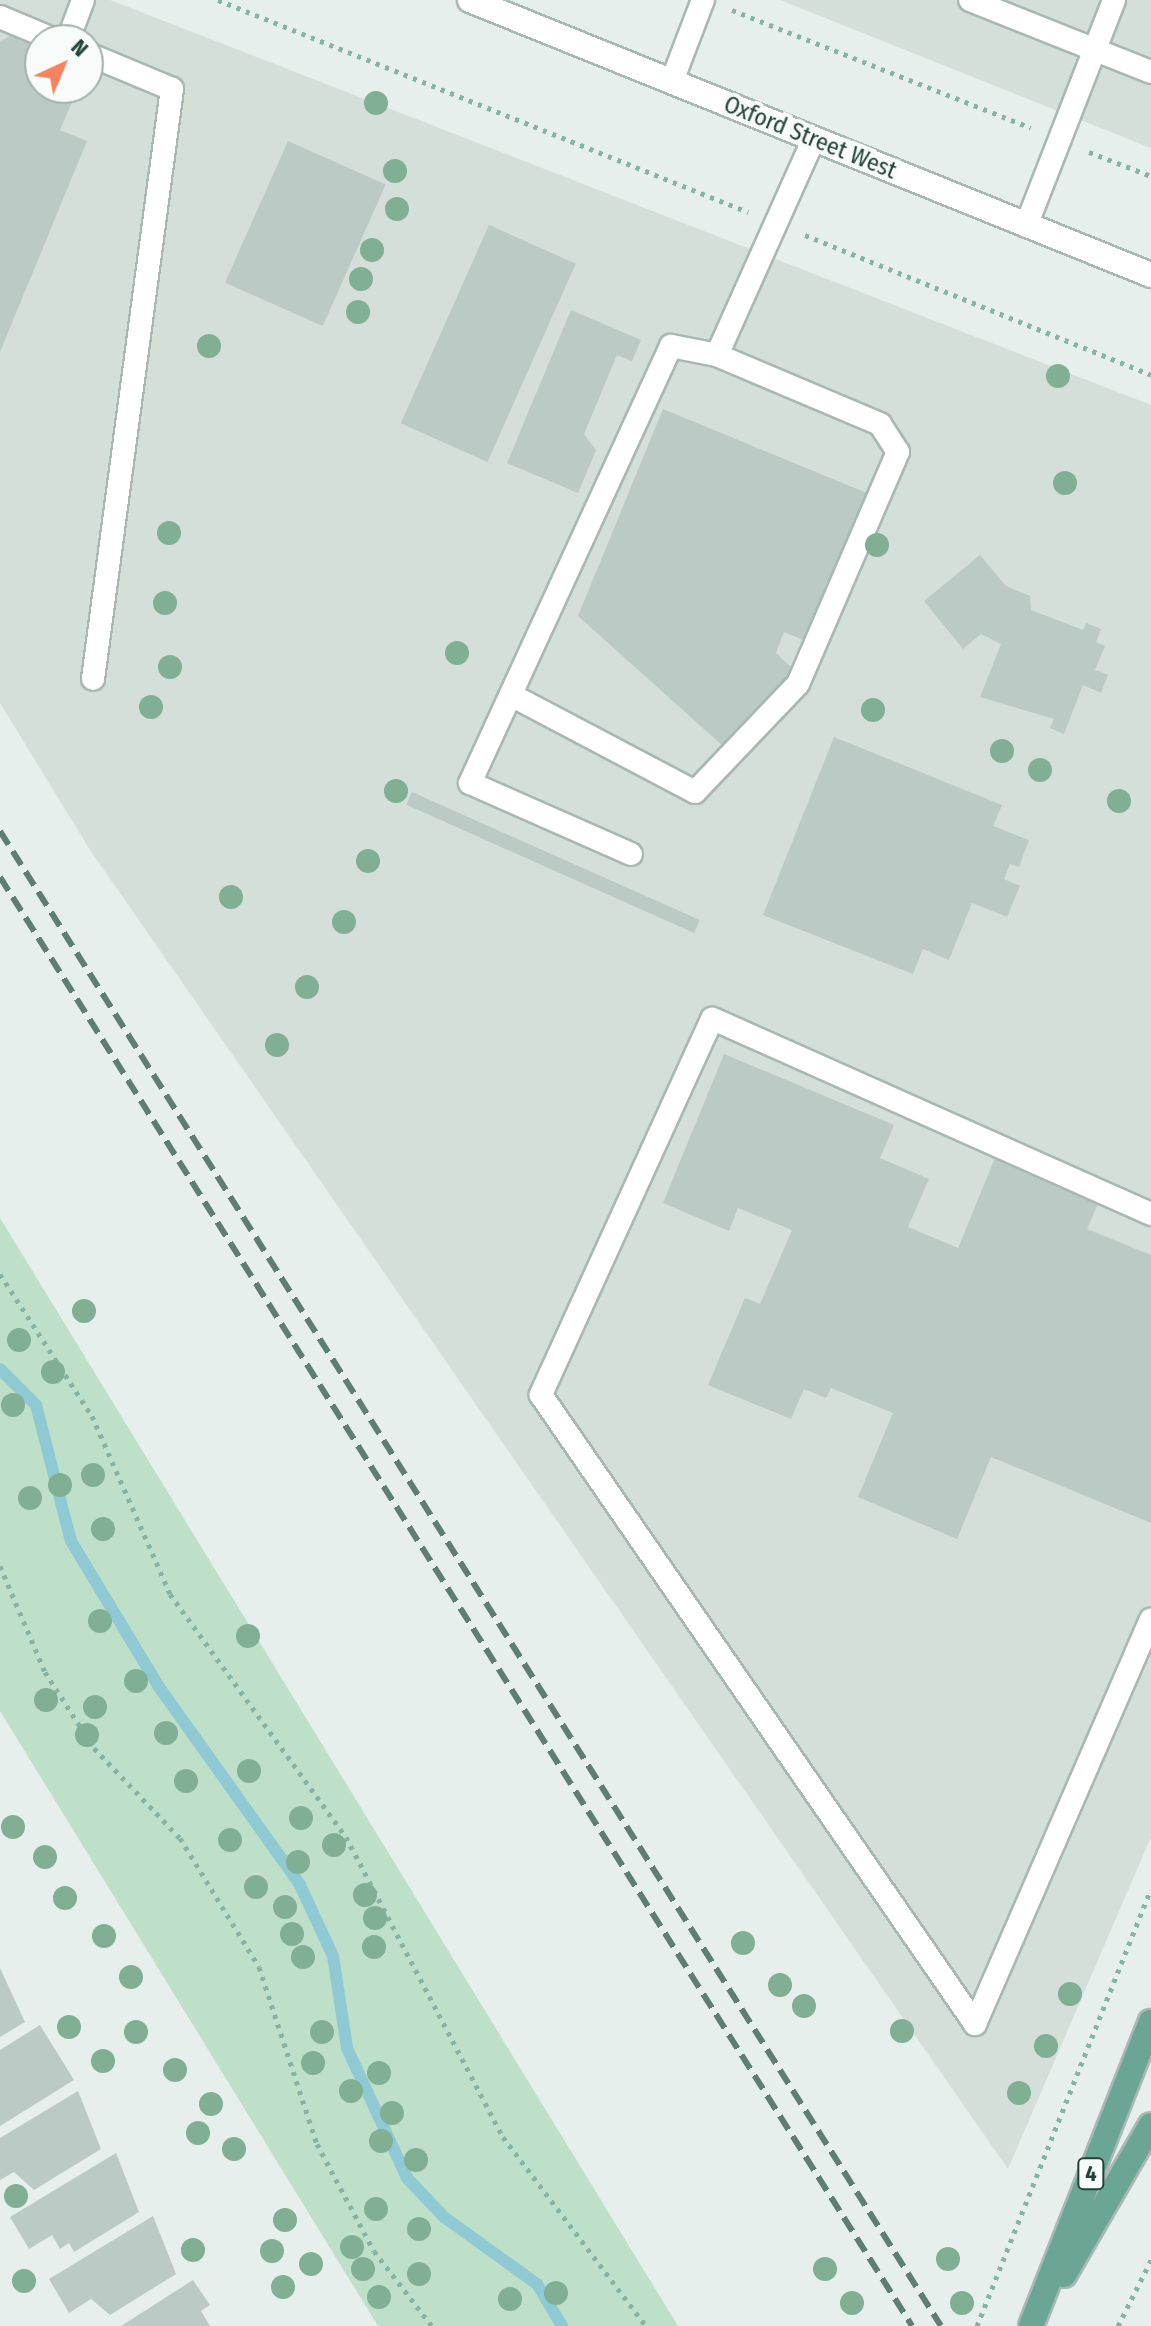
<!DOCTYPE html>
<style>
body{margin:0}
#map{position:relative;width:1151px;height:2326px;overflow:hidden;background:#e6efeb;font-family:"Fira Sans Condensed",sans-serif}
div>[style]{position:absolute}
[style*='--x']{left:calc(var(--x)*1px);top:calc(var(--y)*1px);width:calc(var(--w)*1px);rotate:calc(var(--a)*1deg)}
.built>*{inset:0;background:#d4dfda}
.green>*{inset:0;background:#bfe0c8}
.stream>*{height:12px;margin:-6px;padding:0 6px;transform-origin:6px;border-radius:6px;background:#8ec9d4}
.building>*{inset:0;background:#bbcac4;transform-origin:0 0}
.path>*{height:5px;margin-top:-2.5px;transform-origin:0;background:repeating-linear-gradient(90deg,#86b3a5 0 4px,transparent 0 10px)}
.roads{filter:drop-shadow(2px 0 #a8b8b2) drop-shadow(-2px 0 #a8b8b2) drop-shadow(0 2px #a8b8b2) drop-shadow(0 -2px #a8b8b2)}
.service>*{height:22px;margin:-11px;padding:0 11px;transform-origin:11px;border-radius:11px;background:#fff}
.secondary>*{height:24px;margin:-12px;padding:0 12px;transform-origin:12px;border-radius:12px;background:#fff}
.primary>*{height:24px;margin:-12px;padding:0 12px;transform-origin:12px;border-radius:12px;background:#6aa596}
.rail>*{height:6px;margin-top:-3px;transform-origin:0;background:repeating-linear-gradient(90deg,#5f7d75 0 16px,transparent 0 24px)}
.trees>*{width:24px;height:24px;margin:-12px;border-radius:50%;background:#80af93}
span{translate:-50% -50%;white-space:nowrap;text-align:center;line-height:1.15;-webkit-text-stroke:8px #f7fbf9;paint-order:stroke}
.shield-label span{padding:2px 6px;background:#f7fbf9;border:2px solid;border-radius:6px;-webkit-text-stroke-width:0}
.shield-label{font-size:22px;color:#24423a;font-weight:700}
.street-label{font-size:24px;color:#24423a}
.north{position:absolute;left:24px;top:24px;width:80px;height:80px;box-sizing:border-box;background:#f7fbf9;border:2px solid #a3b1ad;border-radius:50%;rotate:44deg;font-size:22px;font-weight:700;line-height:32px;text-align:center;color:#24423a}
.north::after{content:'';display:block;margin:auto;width:28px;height:36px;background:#f4845f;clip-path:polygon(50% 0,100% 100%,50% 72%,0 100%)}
</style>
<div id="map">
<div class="built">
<div style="clip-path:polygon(evenodd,0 0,110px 0,1151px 405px,1151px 1837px,1008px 2169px,90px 850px,0 703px,0 0,40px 40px,88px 40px,88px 88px,40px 88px,40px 40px)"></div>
<div style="clip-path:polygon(780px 0,1151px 0,1151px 148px)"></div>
</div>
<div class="green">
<div style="clip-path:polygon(0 1218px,678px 2326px,378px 2326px,0 1711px)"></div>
</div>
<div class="stream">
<div style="--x:0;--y:1369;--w:51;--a:45"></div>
<div style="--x:36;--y:1405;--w:140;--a:75.6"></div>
<div style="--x:71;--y:1541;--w:170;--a:58.9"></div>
<div style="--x:159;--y:1687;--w:243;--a:54.5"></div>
<div style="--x:300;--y:1885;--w:78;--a:65.1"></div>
<div style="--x:333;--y:1956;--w:93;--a:81.3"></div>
<div style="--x:347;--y:2048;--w:143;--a:65.2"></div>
<div style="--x:407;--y:2178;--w:54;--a:46.5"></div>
<div style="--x:444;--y:2217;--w:115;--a:35.8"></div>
<div style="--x:537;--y:2284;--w:49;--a:59.2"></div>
</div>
<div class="building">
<div style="clip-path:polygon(10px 36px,40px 45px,40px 88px,78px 88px,60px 130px,87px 141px,0 352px,0 41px)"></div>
<div style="left:288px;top:141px;width:107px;height:155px;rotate:24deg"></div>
<div style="left:489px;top:225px;width:95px;height:217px;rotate:24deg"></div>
<div style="clip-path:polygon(571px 310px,641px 340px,632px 361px,617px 355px,584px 434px,596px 450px,578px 493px,507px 463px)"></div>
<div style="clip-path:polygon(663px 409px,869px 494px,808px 642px,784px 632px,776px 653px,794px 670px,724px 747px,578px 616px)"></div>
<div style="clip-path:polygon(980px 555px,1006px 586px,1030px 596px,1031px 610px,1083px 630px,1086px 623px,1101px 629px,1096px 642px,1105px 646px,1095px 670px,1108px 675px,1101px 693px,1083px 685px,1064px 734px,1050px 728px,1054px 719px,980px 697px,1001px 644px,981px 634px,963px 649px,924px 601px)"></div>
<div style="clip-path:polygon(834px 737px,1002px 805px,993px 826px,1029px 840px,1019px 867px,1010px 864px,1004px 879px,1020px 886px,1007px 917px,972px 903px,949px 960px,923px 949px,913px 974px,763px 915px)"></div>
<div style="left:412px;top:792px;width:315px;height:14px;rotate:24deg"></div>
<div style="clip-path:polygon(724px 1054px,894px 1125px,880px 1158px,929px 1179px,908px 1227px,958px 1248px,997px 1153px,1101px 1197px,1087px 1229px,1151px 1255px,1151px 1523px,991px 1457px,957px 1539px,858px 1497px,893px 1413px,831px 1388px,826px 1398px,804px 1389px,791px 1419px,708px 1385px,745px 1298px,760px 1304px,792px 1230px,738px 1208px,729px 1231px,663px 1203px)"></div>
<div style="clip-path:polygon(0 1968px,25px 2022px,0 2037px)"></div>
<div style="clip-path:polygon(40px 2025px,74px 2080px,0 2126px,0 2050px)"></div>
<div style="clip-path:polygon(78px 2091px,101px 2149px,34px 2190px,14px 2172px,0 2180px,0 2138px)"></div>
<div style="clip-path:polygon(116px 2153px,139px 2212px,74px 2252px,69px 2243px,60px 2249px,52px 2235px,29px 2249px,10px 2217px)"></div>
<div style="clip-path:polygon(153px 2216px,176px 2274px,110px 2315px,91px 2299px,69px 2313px,49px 2279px)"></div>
<div style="clip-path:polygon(193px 2280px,210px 2305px,201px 2311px,210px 2326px,121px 2326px)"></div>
</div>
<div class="path">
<div style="--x:218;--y:0;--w:571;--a:21.8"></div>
<div style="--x:732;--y:10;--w:321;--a:21.5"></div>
<div style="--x:1089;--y:152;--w:66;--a:21.2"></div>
<div style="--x:805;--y:235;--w:373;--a:22"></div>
<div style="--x:0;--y:1274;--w:169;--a:57.1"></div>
<div style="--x:92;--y:1416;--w:194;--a:66.3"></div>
<div style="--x:170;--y:1594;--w:300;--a:54.1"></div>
<div style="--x:346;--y:1837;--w:339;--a:62.4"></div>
<div style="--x:503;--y:2137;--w:237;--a:52.9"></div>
<div style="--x:0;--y:1566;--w:115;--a:67"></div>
<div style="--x:45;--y:1672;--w:90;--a:57.2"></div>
<div style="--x:94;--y:1748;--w:124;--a:46.3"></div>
<div style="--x:180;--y:1838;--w:151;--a:58.5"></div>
<div style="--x:259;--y:1967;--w:186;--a:71.9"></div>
<div style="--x:317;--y:2144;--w:121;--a:62"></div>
<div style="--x:374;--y:2251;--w:95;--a:52.3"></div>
<div style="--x:977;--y:2326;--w:470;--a:-68.3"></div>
<div style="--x:1118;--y:2326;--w:74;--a:-63.4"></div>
</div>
<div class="roads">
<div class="service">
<div style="--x:970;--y:0;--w:195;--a:21.7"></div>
<div style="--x:0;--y:17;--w:60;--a:22.7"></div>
<div style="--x:68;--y:40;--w:43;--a:-69.4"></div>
<div style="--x:88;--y:54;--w:91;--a:22.6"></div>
<div style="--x:172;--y:89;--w:595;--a:97.63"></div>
<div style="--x:672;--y:81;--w:87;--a:-69.1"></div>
<div style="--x:1026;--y:226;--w:243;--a:-68.7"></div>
<div style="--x:511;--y:695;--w:208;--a:27.8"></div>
<div style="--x:695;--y:792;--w:149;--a:-46.4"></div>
<div style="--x:798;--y:684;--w:253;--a:-66.7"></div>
<div style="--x:898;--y:452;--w:33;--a:-123"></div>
<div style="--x:880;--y:424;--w:177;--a:-157.1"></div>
<div style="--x:717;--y:355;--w:235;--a:-65.9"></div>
<div style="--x:631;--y:854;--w:176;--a:-156.2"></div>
<div style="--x:470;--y:783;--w:481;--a:-65.3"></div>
<div style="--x:671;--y:346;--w:47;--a:11.1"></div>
<div style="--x:1151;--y:1214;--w:480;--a:-156"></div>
<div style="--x:712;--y:1019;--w:413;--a:114.5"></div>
<div style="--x:541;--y:1395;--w:764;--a:55.39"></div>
<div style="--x:975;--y:2024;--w:441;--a:-66.5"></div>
</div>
<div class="secondary">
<div style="--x:470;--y:0;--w:734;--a:21.99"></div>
</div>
<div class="primary">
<div style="--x:1064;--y:2275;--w:173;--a:-59.9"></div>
<div style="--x:1031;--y:2326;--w:327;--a:-68.5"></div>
</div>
</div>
<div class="rail">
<div style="--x:0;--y:831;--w:1766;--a:57.81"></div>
<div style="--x:0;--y:877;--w:1712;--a:57.81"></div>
</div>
<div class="trees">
<div style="left:376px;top:103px"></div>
<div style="left:395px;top:171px"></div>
<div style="left:397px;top:209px"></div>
<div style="left:372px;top:250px"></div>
<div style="left:361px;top:279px"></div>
<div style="left:358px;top:312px"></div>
<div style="left:209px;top:346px"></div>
<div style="left:1058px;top:376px"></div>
<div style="left:1065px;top:483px"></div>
<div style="left:169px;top:533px"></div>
<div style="left:877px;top:545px"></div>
<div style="left:165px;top:603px"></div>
<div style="left:457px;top:653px"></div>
<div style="left:170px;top:667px"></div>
<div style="left:151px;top:707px"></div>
<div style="left:873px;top:710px"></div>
<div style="left:1002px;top:751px"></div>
<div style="left:1040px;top:770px"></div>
<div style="left:396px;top:791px"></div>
<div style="left:1119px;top:801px"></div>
<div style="left:368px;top:861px"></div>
<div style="left:231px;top:897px"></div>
<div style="left:344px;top:922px"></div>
<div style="left:307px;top:987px"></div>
<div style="left:277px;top:1045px"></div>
<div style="left:84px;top:1311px"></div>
<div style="left:19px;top:1340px"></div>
<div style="left:53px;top:1372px"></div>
<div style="left:13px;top:1405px"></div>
<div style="left:93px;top:1475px"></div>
<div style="left:60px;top:1485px"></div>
<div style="left:30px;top:1498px"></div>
<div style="left:103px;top:1529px"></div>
<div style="left:100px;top:1621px"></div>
<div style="left:248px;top:1636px"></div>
<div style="left:136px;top:1681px"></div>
<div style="left:46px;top:1700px"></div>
<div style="left:95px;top:1707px"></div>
<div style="left:166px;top:1733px"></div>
<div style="left:87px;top:1735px"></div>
<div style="left:249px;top:1771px"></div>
<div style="left:186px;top:1781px"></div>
<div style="left:301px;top:1818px"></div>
<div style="left:13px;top:1827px"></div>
<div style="left:230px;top:1840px"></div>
<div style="left:334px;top:1845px"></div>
<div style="left:45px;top:1857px"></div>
<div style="left:298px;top:1862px"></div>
<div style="left:256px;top:1887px"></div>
<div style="left:365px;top:1895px"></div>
<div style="left:65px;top:1898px"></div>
<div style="left:285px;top:1907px"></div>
<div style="left:375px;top:1918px"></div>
<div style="left:292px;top:1934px"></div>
<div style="left:104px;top:1936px"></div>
<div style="left:743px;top:1943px"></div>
<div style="left:374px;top:1947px"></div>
<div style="left:303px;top:1957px"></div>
<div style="left:131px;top:1977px"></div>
<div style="left:780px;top:1985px"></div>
<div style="left:1070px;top:1994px"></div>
<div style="left:804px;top:2006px"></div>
<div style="left:69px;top:2027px"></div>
<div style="left:902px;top:2031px"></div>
<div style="left:136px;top:2032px"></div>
<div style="left:322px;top:2032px"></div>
<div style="left:1046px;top:2046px"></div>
<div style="left:103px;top:2061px"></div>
<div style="left:313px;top:2063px"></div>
<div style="left:175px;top:2070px"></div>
<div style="left:379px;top:2073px"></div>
<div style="left:351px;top:2091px"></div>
<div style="left:1019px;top:2093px"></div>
<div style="left:211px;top:2104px"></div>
<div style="left:392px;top:2113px"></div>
<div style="left:198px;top:2133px"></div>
<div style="left:381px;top:2141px"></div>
<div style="left:234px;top:2149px"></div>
<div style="left:416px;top:2160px"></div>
<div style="left:16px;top:2196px"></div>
<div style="left:376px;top:2209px"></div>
<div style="left:285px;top:2220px"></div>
<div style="left:419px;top:2229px"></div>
<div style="left:352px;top:2247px"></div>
<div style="left:193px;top:2250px"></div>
<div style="left:272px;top:2251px"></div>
<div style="left:948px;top:2259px"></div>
<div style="left:311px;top:2264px"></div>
<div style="left:363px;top:2269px"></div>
<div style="left:825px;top:2269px"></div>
<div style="left:419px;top:2274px"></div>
<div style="left:24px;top:2281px"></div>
<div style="left:283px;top:2287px"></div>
<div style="left:556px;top:2293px"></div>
<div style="left:379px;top:2297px"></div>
<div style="left:510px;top:2299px"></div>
<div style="left:852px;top:2303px"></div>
<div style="left:962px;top:2303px"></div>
</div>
<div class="shield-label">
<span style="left:1091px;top:2174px">4</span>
</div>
<div class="street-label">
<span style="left:810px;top:138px;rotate:22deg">Oxford Street West</span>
</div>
<div class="north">N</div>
</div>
